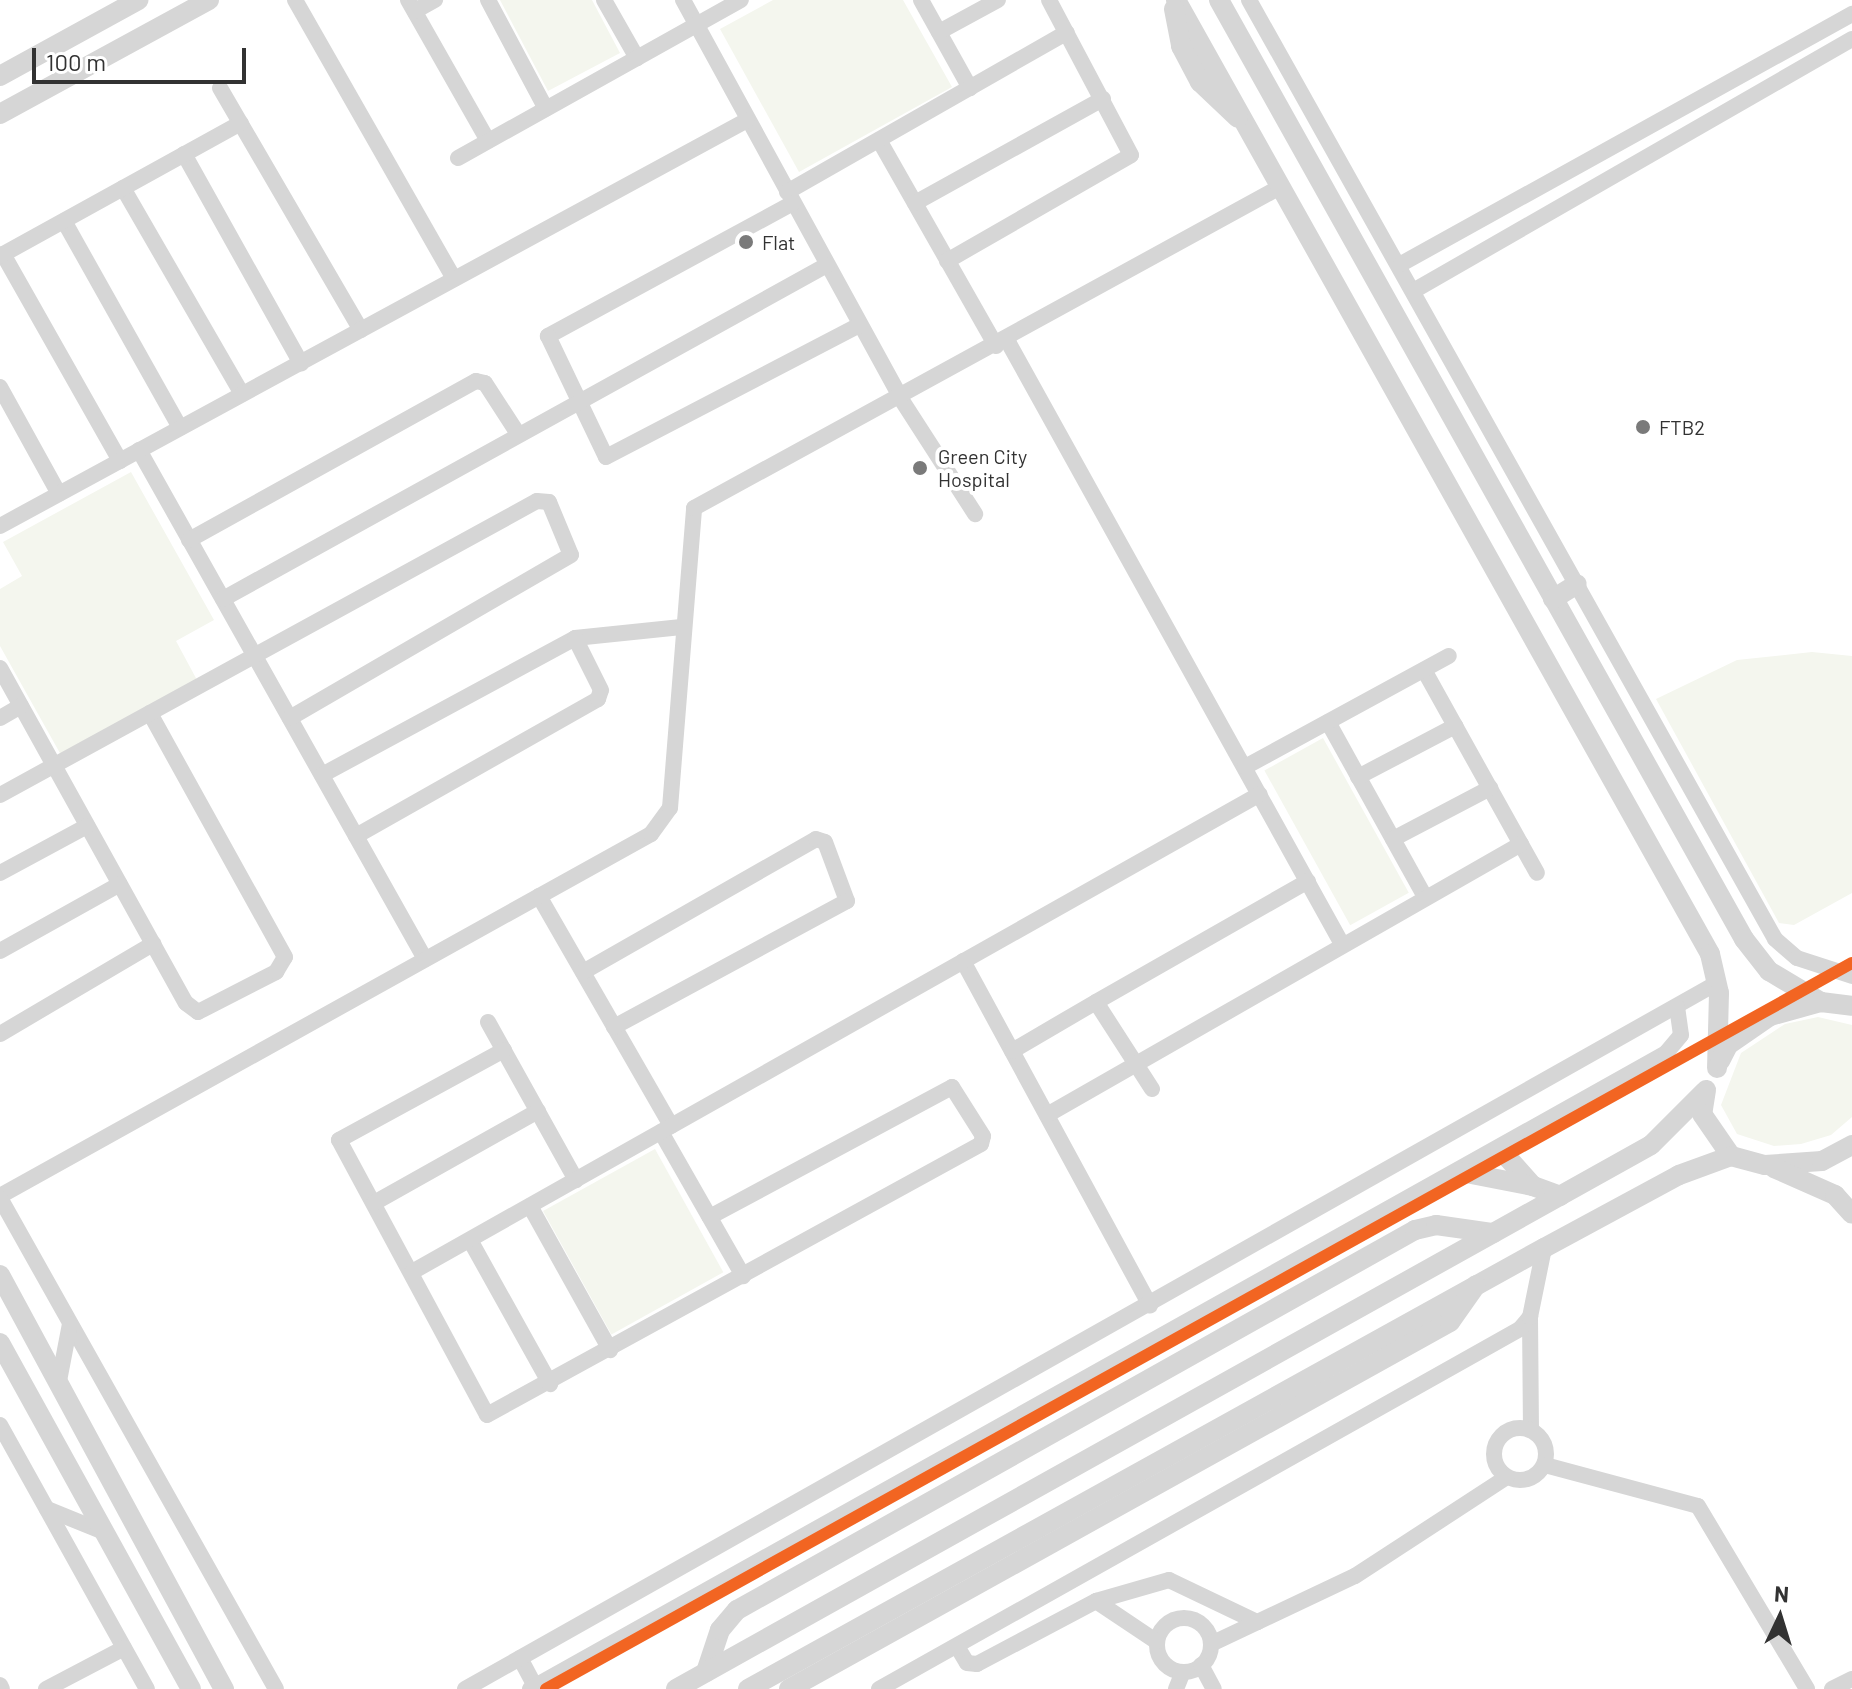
<!DOCTYPE html>
<style>
body{margin:0}
#map{position:relative;width:1852px;height:1689px;overflow:hidden;background:#fff;font-family:Barlow,sans-serif}
div>[style]{position:absolute}
[style*='--x']{left:calc(var(--x)*1px);top:calc(var(--y)*1px);width:calc(var(--w)*1px);rotate:calc(var(--a)*1deg)}
.green>*{inset:0;background:#f4f6ee;transform-origin:0 0}
.minor>*{height:16px;margin:-8px;padding:0 8px;transform-origin:8px;border-radius:8px;background:#d6d6d6}
.minor>.ring{margin:-8px;padding:0;box-sizing:content-box;background:none;border:16px solid #d6d6d6;border-radius:50%}
.tertiary>*{height:20px;margin:-10px;padding:0 10px;transform-origin:10px;border-radius:10px;background:#d6d6d6}
.metro-1>*{height:12px;margin:-6px;padding:0 6px;transform-origin:6px;border-radius:6px;background:#f26522}
.dots>*{width:22px;height:22px;translate:-50% -50%;box-sizing:border-box;border:4px solid #fff;border-radius:50%}
span{translate:-50% -50%;white-space:nowrap;text-align:center;line-height:1.15;-webkit-text-stroke:8px #fff;paint-order:stroke}
.poi-label{font-size:20px;color:#323232}
.left{translate:0 -50%;text-align:left}
.north{position:absolute;left:1740px;top:1577px;width:80px;height:80px;-webkit-text-stroke:6px #fff;paint-order:stroke;rotate:4deg;font-size:22px;font-weight:700;line-height:32px;text-align:center;color:#323232}
.north::after{content:'';display:block;margin:auto;width:28px;height:36px;background:#323232;clip-path:polygon(50% 0,100% 100%,50% 72%,0 100%)}
.scale{position:absolute;left:32px;top:48px;width:214px;height:36px;box-sizing:border-box;border:4px solid #323232;border-top:0;padding-left:10px;font-size:24px;line-height:28px;white-space:nowrap;color:#323232;-webkit-text-stroke:6px #fff;paint-order:stroke}
</style>
<div id="map">
<div class="green">
<div style="clip-path:polygon(500px 0,592px 0,620px 53px,548px 91px)"></div>
<div style="clip-path:polygon(773px 0,903px 0,952px 87px,799px 172px,720px 29px)"></div>
<div style="clip-path:polygon(131px 472px,214px 620px,176px 641px,197px 680px,61px 755px,0 646px,0 589px,22px 576px,3px 542px)"></div>
<div style="clip-path:polygon(1812px 652px,1852px 656px,1852px 893px,1794px 925px,1779px 923px,1656px 699px,1737px 660px)"></div>
<div style="left:1323px;top:738px;width:177px;height:67px;rotate:61deg"></div>
<div style="clip-path:polygon(1818px 1017px,1852px 1025px,1852px 1117px,1831px 1135px,1801px 1144px,1774px 1146px,1737px 1134px,1721px 1105px,1741px 1053px,1785px 1024px)"></div>
<div style="left:655px;top:1149px;width:141px;height:128px;rotate:61deg"></div>
</div>
<div class="minor">
<div style="--x:295;--y:0;--w:321;--a:60.3"></div>
<div style="--x:408;--y:0;--w:162;--a:60.4"></div>
<div style="--x:488;--y:0;--w:123;--a:62"></div>
<div style="--x:604;--y:0;--w:67;--a:60.4"></div>
<div style="--x:683;--y:0;--w:455;--a:61.3"></div>
<div style="--x:901;--y:399;--w:137;--a:57.2"></div>
<div style="--x:921;--y:0;--w:101;--a:60.9"></div>
<div style="--x:1249;--y:0;--w:1076;--a:60.74"></div>
<div style="--x:1775;--y:939;--w:29;--a:41"></div>
<div style="--x:1797;--y:958;--w:58;--a:18.1"></div>
<div style="--x:415;--y:11;--w:23;--a:-29"></div>
<div style="--x:939;--y:32;--w:67;--a:-28.5"></div>
<div style="--x:220;--y:88;--w:280;--a:59.8"></div>
<div style="--x:879;--y:140;--w:237;--a:60.4"></div>
<div style="--x:184;--y:154;--w:240;--a:60.8"></div>
<div style="--x:458;--y:158;--w:324;--a:-29.2"></div>
<div style="--x:123;--y:188;--w:238;--a:60"></div>
<div style="--x:787;--y:192;--w:322;--a:-29.7"></div>
<div style="--x:793;--y:203;--w:279;--a:151.5"></div>
<div style="--x:548;--y:336;--w:134;--a:64.4"></div>
<div style="--x:606;--y:457;--w:286;--a:-27.5"></div>
<div style="--x:915;--y:203;--w:215;--a:-29"></div>
<div style="--x:64;--y:221;--w:237;--a:60.7"></div>
<div style="--x:3;--y:254;--w:238;--a:60.5"></div>
<div style="--x:0;--y:256;--w:275;--a:-28.9"></div>
<div style="--x:947;--y:261;--w:212;--a:-29.9"></div>
<div style="--x:1131;--y:155;--w:175;--a:-117.9"></div>
<div style="--x:1401;--y:264;--w:516;--a:-29"></div>
<div style="--x:1415;--y:290;--w:504;--a:-29.87"></div>
<div style="--x:1007;--y:340;--w:691;--a:60.99"></div>
<div style="--x:0;--y:387;--w:122;--a:61.1"></div>
<div style="--x:139;--y:450;--w:584;--a:60.67"></div>
<div style="--x:0;--y:526;--w:850;--a:-28.52"></div>
<div style="--x:189;--y:540;--w:328;--a:-29"></div>
<div style="--x:476;--y:381;--w:9;--a:13"></div>
<div style="--x:485;--y:383;--w:61;--a:57.1"></div>
<div style="--x:223;--y:599;--w:690;--a:-28.94"></div>
<div style="--x:0;--y:668;--w:383;--a:61"></div>
<div style="--x:186;--y:1003;--w:15;--a:37"></div>
<div style="--x:198;--y:1012;--w:88;--a:-27.1"></div>
<div style="--x:276;--y:972;--w:17;--a:-59"></div>
<div style="--x:285;--y:957;--w:279;--a:-119"></div>
<div style="--x:1424;--y:670;--w:232;--a:60.9"></div>
<div style="--x:0;--y:718;--w:24;--a:-30"></div>
<div style="--x:1328;--y:722;--w:200;--a:61"></div>
<div style="--x:1245;--y:767;--w:232;--a:-28.6"></div>
<div style="--x:322;--y:775;--w:288;--a:-28.4"></div>
<div style="--x:575;--y:638;--w:107;--a:-5.9"></div>
<div style="--x:1358;--y:777;--w:110;--a:-27.7"></div>
<div style="--x:0;--y:795;--w:612;--a:-28.7"></div>
<div style="--x:537;--y:501;--w:12;--a:5"></div>
<div style="--x:549;--y:502;--w:57;--a:67.5"></div>
<div style="--x:571;--y:555;--w:325;--a:149.9"></div>
<div style="--x:356;--y:836;--w:278;--a:-29.5"></div>
<div style="--x:598;--y:699;--w:9;--a:-72"></div>
<div style="--x:601;--y:690;--w:58;--a:-116.6"></div>
<div style="--x:1393;--y:839;--w:110;--a:-27.7"></div>
<div style="--x:0;--y:873;--w:99;--a:-28.4"></div>
<div style="--x:539;--y:896;--w:265;--a:60.1"></div>
<div style="--x:0;--y:951;--w:137;--a:-29.2"></div>
<div style="--x:963;--y:961;--w:392;--a:61.5"></div>
<div style="--x:583;--y:972;--w:268;--a:-29.7"></div>
<div style="--x:816;--y:839;--w:9;--a:18"></div>
<div style="--x:825;--y:842;--w:63;--a:69.6"></div>
<div style="--x:847;--y:901;--w:265;--a:151.6"></div>
<div style="--x:488;--y:1022;--w:181;--a:60.9"></div>
<div style="--x:0;--y:1034;--w:178;--a:-30.5"></div>
<div style="--x:504;--y:1050;--w:188;--a:151.4"></div>
<div style="--x:339;--y:1140;--w:312;--a:61.7"></div>
<div style="--x:487;--y:1415;--w:563;--a:-28.75"></div>
<div style="--x:981;--y:1144;--w:8;--a:-76"></div>
<div style="--x:983;--y:1136;--w:58;--a:-122.3"></div>
<div style="--x:952;--y:1087;--w:275;--a:151.8"></div>
<div style="--x:1012;--y:1051;--w:97;--a:-30.3"></div>
<div style="--x:1152;--y:1089;--w:103;--a:-122.8"></div>
<div style="--x:1096;--y:1002;--w:244;--a:-29.7"></div>
<div style="--x:1047;--y:1115;--w:546;--a:-29.76"></div>
<div style="--x:661;--y:1132;--w:166;--a:60.3"></div>
<div style="--x:0;--y:1196;--w:745;--a:-29.08"></div>
<div style="--x:651;--y:834;--w:32;--a:-54"></div>
<div style="--x:670;--y:808;--w:301;--a:-85.4"></div>
<div style="--x:694;--y:508;--w:668;--a:-28.71"></div>
<div style="--x:0;--y:1198;--w:563;--a:60.66"></div>
<div style="--x:374;--y:1203;--w:188;--a:-29.3"></div>
<div style="--x:530;--y:1206;--w:165;--a:60.9"></div>
<div style="--x:470;--y:1240;--w:165;--a:60.9"></div>
<div style="--x:412;--y:1272;--w:973;--a:-29.41"></div>
<div style="--x:1530;--y:1317;--w:113;--a:89.5"></div>
<div style="--x:59;--y:1381;--w:58;--a:-79.1"></div>
<div style="--x:0;--y:1425;--w:302;--a:60.9"></div>
<div class="ring" style="left:1494px;top:1428px;width:36px;height:36px"></div>
<div style="--x:1545;--y:1465;--w:158;--a:15"></div>
<div style="--x:1698;--y:1506;--w:213;--a:59.2"></div>
<div style="--x:47;--y:1509;--w:61;--a:22"></div>
<div style="--x:1096;--y:1601;--w:76;--a:-16"></div>
<div style="--x:1169;--y:1580;--w:98;--a:25.5"></div>
<div class="ring" style="left:1157px;top:1618px;width:38px;height:38px"></div>
<div style="--x:1211;--y:1644;--w:159;--a:-25.3"></div>
<div style="--x:1355;--y:1576;--w:181;--a:-33.1"></div>
<div style="--x:958;--y:1648;--w:17;--a:59"></div>
<div style="--x:967;--y:1663;--w:10;--a:6"></div>
<div style="--x:977;--y:1664;--w:135;--a:-27.9"></div>
<div style="--x:1096;--y:1601;--w:73;--a:33.9"></div>
<div style="--x:520;--y:1658;--w:32;--a:62"></div>
<div style="--x:1201;--y:1665;--w:27;--a:62"></div>
<div style="--x:0;--y:1685;--w:4;--a:63"></div>
<div style="--x:46;--y:1689;--w:88;--a:-27.7"></div>
<div style="--x:465;--y:1689;--w:1437;--a:-29.42"></div>
<div style="--x:530;--y:1689;--w:1302;--a:-29.24"></div>
<div style="--x:1666;--y:1053;--w:23;--a:-50"></div>
<div style="--x:1681;--y:1035;--w:29;--a:-98"></div>
<div style="--x:879;--y:1689;--w:735;--a:-29.32"></div>
<div style="--x:1520;--y:1329;--w:16;--a:-50"></div>
<div style="--x:1530;--y:1317;--w:70;--a:-78.5"></div>
<div style="--x:1176;--y:1689;--w:18;--a:-68"></div>
<div style="--x:1832;--y:1689;--w:22;--a:-27"></div>
</div>
<div class="tertiary">
<div style="--x:1176;--y:0;--w:1093;--a:60.76"></div>
<div style="--x:1710;--y:954;--w:40;--a:77"></div>
<div style="--x:1719;--y:993;--w:75;--a:91.5"></div>
<div style="--x:1219;--y:0;--w:1076;--a:60.79"></div>
<div style="--x:1744;--y:939;--w:41;--a:52"></div>
<div style="--x:1769;--y:971;--w:61;--a:30.8"></div>
<div style="--x:1174;--y:9;--w:38;--a:79"></div>
<div style="--x:1181;--y:46;--w:41;--a:62.2"></div>
<div style="--x:1200;--y:82;--w:52;--a:43.5"></div>
<div style="--x:0;--y:76;--w:158;--a:-28.8"></div>
<div style="--x:0;--y:114;--w:238;--a:-28.6"></div>
<div style="--x:1553;--y:599;--w:28;--a:-32"></div>
<div style="--x:1720;--y:1061;--w:18;--a:-63"></div>
<div style="--x:1728;--y:1045;--w:51;--a:-34.6"></div>
<div style="--x:1770;--y:1016;--w:53;--a:-15.4"></div>
<div style="--x:1821;--y:1002;--w:31;--a:7"></div>
<div style="--x:1706;--y:1090;--w:24;--a:99"></div>
<div style="--x:1702;--y:1114;--w:51;--a:55.4"></div>
<div style="--x:1731;--y:1156;--w:35;--a:15"></div>
<div style="--x:1765;--y:1165;--w:57;--a:-4"></div>
<div style="--x:1822;--y:1161;--w:34;--a:-28"></div>
<div style="--x:1500;--y:1149;--w:50;--a:48.3"></div>
<div style="--x:1533;--y:1186;--w:29;--a:20"></div>
<div style="--x:1774;--y:1168;--w:67;--a:23.9"></div>
<div style="--x:1835;--y:1195;--w:25;--a:48"></div>
<div style="--x:1461;--y:1172;--w:73;--a:11"></div>
<div style="--x:0;--y:1275;--w:471;--a:61.6"></div>
<div style="--x:0;--y:1343;--w:395;--a:61.1"></div>
<div style="--x:706;--y:1672;--w:44;--a:-71.6"></div>
<div style="--x:720;--y:1630;--w:26;--a:-50"></div>
<div style="--x:737;--y:1610;--w:777;--a:-29.27"></div>
<div style="--x:1415;--y:1230;--w:22;--a:-13"></div>
<div style="--x:1436;--y:1225;--w:58;--a:8"></div>
<div style="--x:676;--y:1689;--w:1116;--a:-29.16"></div>
<div style="--x:1651;--y:1145;--w:75;--a:-45"></div>
<div style="--x:748;--y:1689;--w:910;--a:-28.99"></div>
<div style="--x:1544;--y:1248;--w:153;--a:-28.4"></div>
<div style="--x:1679;--y:1175;--w:55;--a:-20.1"></div>
<div style="--x:789;--y:1689;--w:756;--a:-29.04"></div>
<div style="--x:1450;--y:1322;--w:45;--a:-54.9"></div>
</div>
<div class="metro-1">
<div style="--x:546;--y:1689;--w:1494;--a:-29.07"></div>
</div>
<div class="dots">
<div style="left:746px;top:242px;background:#7a7a7a"></div>
<div style="left:1643px;top:427px;background:#7a7a7a"></div>
<div style="left:920px;top:468px;background:#7a7a7a"></div>
</div>
<div class="poi-label">
<span class="left" style="left:762px;top:242px">Flat</span>
<span class="left" style="left:1659px;top:427px">FTB2</span>
<span class="left" style="left:938px;top:468px">Green City<br>Hospital</span>
</div>
<div class="north">N</div>
<div class="scale">100 m</div>
</div>
